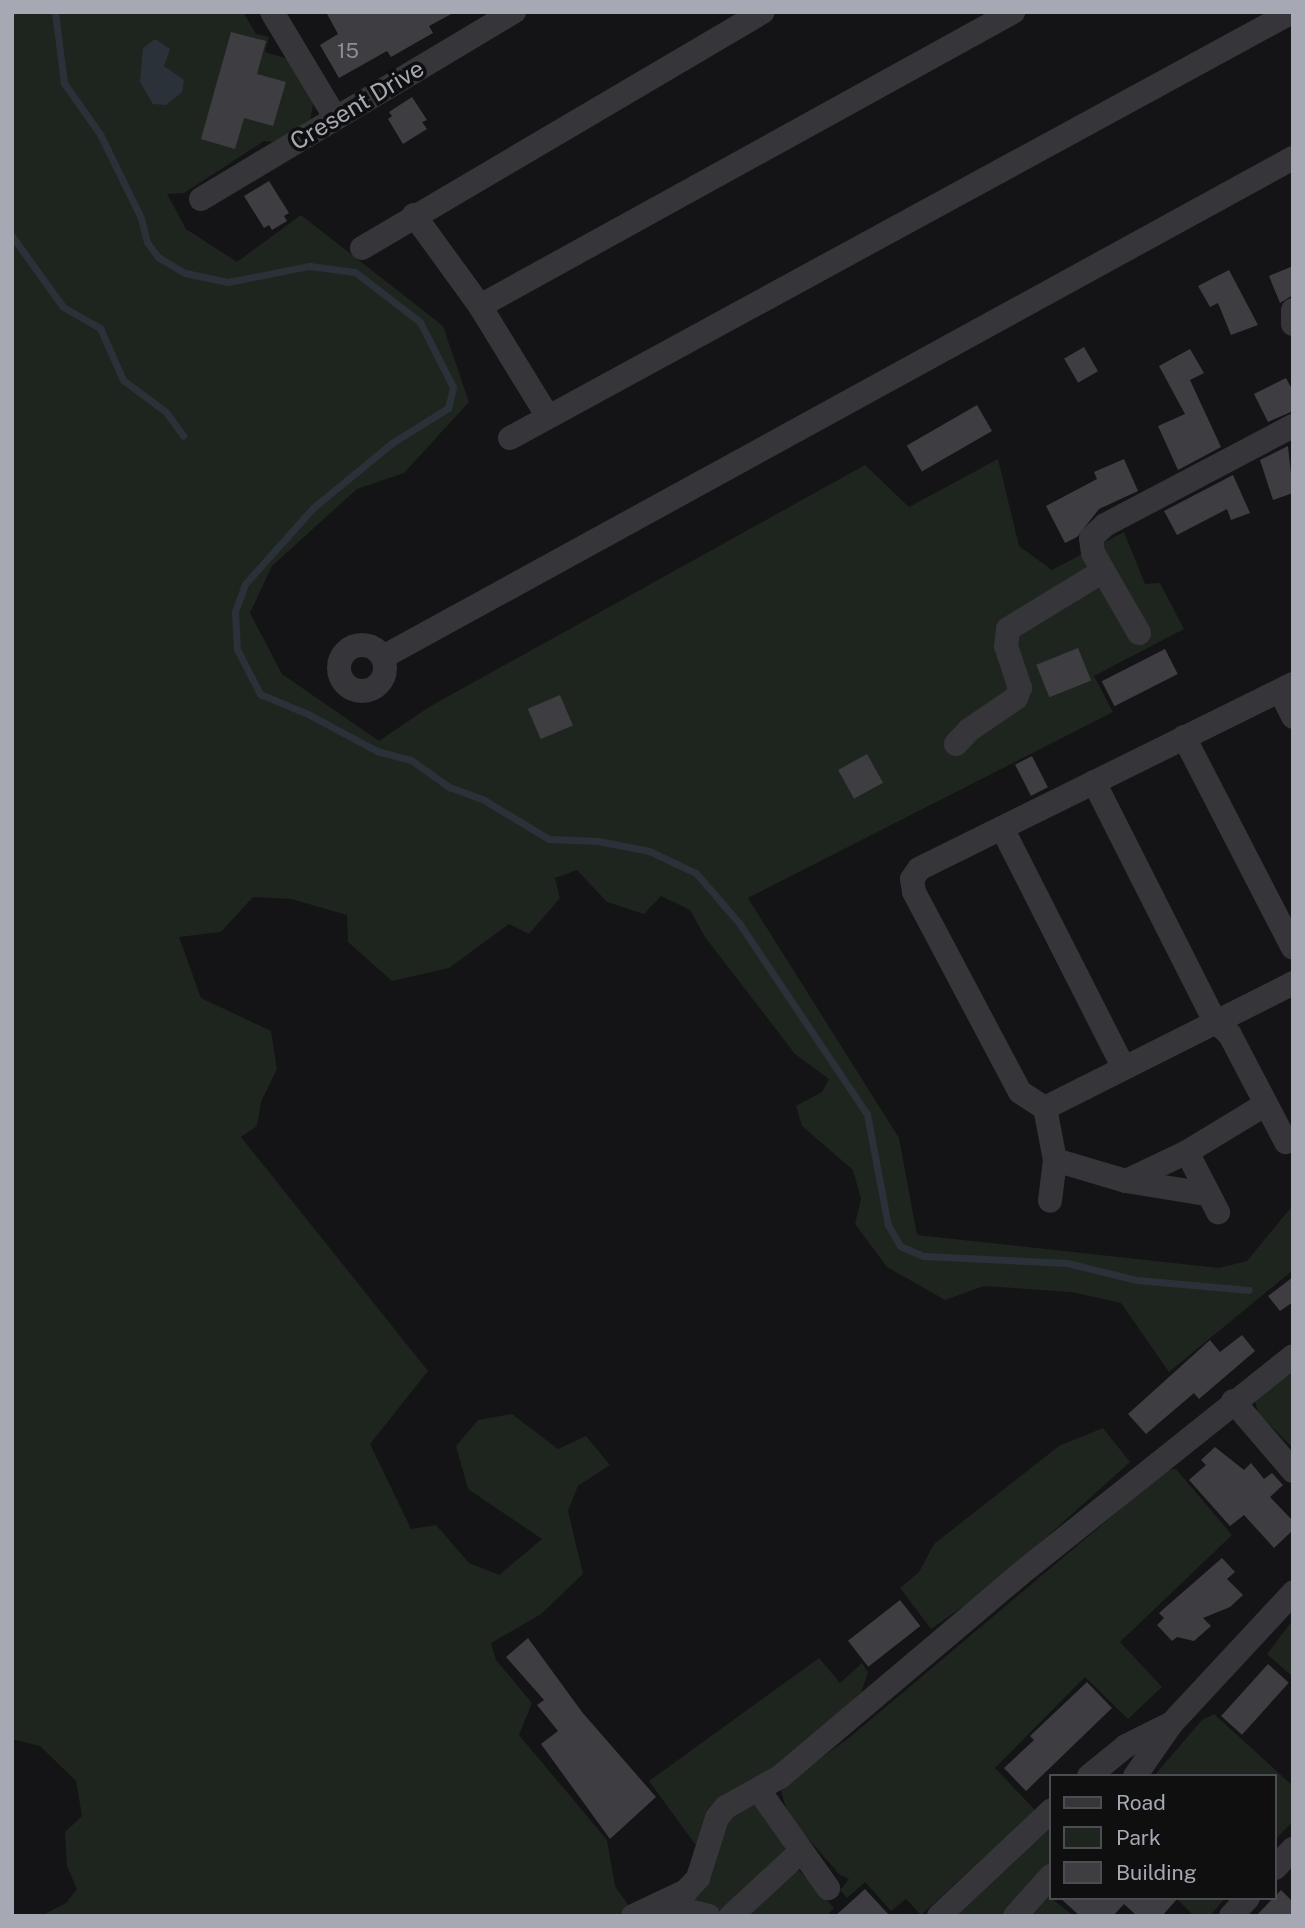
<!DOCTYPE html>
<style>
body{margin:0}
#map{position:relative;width:1305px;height:1928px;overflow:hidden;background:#141315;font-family:"Public Sans",sans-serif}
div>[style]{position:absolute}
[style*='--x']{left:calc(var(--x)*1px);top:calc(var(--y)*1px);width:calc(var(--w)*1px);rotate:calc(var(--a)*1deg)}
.green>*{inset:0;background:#1e251f}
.water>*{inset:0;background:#2b3138}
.stream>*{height:7px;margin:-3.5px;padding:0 3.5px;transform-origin:3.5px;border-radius:3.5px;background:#2b3138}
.building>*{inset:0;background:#3e3e42;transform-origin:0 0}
.minor>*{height:24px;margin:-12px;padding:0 12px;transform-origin:12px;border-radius:12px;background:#35353a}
.minor>.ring{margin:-12px;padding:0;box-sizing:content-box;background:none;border:24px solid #35353a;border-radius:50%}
span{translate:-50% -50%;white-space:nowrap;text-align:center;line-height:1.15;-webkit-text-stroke:7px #0f0f10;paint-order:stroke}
.number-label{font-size:21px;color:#8c8e98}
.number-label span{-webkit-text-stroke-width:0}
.street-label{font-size:24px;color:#a6a9b4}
.frame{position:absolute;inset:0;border:14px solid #a6a9b4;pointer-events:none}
.legend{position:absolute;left:1049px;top:1774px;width:228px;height:126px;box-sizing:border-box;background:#0f0f10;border:2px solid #4b4d52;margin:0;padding:9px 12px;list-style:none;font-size:21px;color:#a6a9b4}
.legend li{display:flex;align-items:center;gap:14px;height:35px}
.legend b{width:35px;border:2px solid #4b4d52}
</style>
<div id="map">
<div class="green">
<div style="clip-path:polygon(12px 12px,243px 12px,256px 34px,269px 37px,265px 52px,291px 60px,314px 98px,310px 122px,273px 142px,264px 141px,184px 193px,167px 194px,186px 229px,237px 262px,301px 215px,443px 326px,469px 402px,404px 473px,357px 489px,272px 566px,250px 613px,282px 674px,379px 741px,429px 707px,865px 465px,909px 507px,998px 459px,1019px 546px,1052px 570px,1124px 532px,1145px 584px,1160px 583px,1184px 629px,1094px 676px,1113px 712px,748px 898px,899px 1138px,917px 1235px,1219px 1268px,1247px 1261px,1293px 1205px,1293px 1270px,1169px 1372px,1121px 1303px,1071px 1292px,984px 1286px,945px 1300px,887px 1267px,855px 1224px,861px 1199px,853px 1170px,802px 1126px,796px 1106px,822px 1092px,829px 1079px,795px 1054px,705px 937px,690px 910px,661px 896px,644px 914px,607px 902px,577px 870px,555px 878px,560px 898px,529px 934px,509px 924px,449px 968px,392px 981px,348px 942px,347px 915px,291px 899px,253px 897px,221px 932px,179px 937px,201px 998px,271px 1031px,277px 1069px,261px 1102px,257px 1126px,241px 1137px,428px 1371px,370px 1444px,411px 1529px,436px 1525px,469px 1563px,499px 1575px,542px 1539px,468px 1489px,456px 1446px,478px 1420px,512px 1414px,558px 1449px,586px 1436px,610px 1465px,578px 1486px,568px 1511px,583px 1574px,541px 1614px,491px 1643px,496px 1660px,532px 1703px,519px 1735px,607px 1840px,615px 1886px,629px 1906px,618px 1916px,41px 1916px,66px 1903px,77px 1889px,67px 1866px,65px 1832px,82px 1816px,76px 1781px,40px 1746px,12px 1739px)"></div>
<div style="clip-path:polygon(1293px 1367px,1293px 1448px,1258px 1413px,1255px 1401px)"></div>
<div style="clip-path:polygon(1103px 1428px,1130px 1462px,992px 1586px,931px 1629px,900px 1588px,919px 1572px,934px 1544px,1059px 1446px)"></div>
<div style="clip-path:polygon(1176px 1469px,1232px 1535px,1120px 1642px,1162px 1687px,1128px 1719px,1085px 1677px,995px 1768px,1035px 1810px,921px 1915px,906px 1899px,891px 1911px,865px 1882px,847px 1898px,840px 1890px,849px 1879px,840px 1875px,789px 1817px,780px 1788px,850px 1737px,1167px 1470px)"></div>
<div style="clip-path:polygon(1293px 1620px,1293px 1677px,1267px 1654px)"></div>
<div style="clip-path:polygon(819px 1658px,840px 1683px,862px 1663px,868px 1672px,861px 1693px,753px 1786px,703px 1855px,649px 1781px)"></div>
<div style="clip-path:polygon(1214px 1714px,1293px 1786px,1293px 1821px,1275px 1840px,1275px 1776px,1154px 1776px,1202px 1720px)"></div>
<div style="clip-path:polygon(750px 1804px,758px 1807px,784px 1840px,785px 1850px,720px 1916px,691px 1906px,724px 1822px)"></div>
<div style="clip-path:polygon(1051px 1825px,1051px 1862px,1002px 1916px,954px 1916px)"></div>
<div style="clip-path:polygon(796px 1867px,834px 1908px,826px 1916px,744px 1916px)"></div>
<div style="clip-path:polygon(1051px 1894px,1051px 1898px,1074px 1916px,1031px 1916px)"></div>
<div style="clip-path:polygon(1176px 1898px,1225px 1898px,1210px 1916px,1194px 1916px)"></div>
</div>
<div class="water">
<div style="clip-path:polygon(155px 39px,170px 49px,164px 66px,184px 80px,182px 92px,166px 105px,153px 104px,140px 82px,143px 48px)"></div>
</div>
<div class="stream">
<div style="--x:55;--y:12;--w:72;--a:82.8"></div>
<div style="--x:64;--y:83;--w:62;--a:54.8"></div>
<div style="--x:100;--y:134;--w:93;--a:64"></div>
<div style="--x:141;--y:218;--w:25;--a:76"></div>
<div style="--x:147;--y:242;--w:19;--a:54"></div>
<div style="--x:158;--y:257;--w:31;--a:31"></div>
<div style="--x:185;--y:273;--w:44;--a:11.8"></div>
<div style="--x:228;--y:282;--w:83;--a:-11.2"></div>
<div style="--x:309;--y:266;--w:46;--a:7.4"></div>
<div style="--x:355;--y:272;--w:82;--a:37.6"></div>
<div style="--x:420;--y:322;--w:73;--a:63.1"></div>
<div style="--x:453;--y:387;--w:22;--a:103"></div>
<div style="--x:448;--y:408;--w:66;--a:148"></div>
<div style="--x:392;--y:443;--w:102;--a:140.6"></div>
<div style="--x:313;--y:508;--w:102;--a:131.8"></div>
<div style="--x:245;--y:584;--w:30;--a:110"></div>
<div style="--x:235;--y:612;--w:37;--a:87"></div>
<div style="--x:237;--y:649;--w:51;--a:62.9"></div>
<div style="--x:260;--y:694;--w:52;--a:22.6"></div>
<div style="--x:308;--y:714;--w:78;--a:28.2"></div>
<div style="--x:377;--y:751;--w:35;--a:15"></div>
<div style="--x:411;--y:760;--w:47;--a:35.4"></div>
<div style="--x:449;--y:787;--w:37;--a:20"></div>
<div style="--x:484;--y:800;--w:76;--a:31"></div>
<div style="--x:549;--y:839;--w:49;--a:2.3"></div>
<div style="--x:598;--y:841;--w:52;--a:11.1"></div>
<div style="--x:649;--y:851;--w:52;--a:25.1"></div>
<div style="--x:696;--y:873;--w:66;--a:49.3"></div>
<div style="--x:739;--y:923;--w:230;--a:56.2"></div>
<div style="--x:867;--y:1114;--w:113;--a:79.3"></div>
<div style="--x:888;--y:1225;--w:24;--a:60"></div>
<div style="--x:900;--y:1246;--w:26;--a:23"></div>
<div style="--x:924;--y:1256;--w:143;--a:2.8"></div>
<div style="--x:1067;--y:1263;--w:72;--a:13.7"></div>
<div style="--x:1137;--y:1280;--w:112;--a:5.1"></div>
<div style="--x:12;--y:236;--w:87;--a:54.3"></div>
<div style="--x:63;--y:307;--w:43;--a:29.6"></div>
<div style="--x:100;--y:328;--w:57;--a:66.1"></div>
<div style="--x:123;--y:380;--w:54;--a:36.7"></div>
<div style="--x:166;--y:412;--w:29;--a:54"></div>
</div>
<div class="building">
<div style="clip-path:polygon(326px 12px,455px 12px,429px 26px,433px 33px,391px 57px,387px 51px,339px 78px,320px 45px,338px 34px)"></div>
<div style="clip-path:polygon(231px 32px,266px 41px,257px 74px,286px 82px,273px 126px,244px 118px,235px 149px,201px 139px)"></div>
<div style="clip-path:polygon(412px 97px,427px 120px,422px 122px,427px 129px,403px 144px,388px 119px,392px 116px,389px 112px)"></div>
<div style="clip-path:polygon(269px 181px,289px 213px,284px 216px,287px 221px,272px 230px,269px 225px,264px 228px,244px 196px)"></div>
<div style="clip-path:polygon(1293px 266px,1293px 295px,1280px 303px,1269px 276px)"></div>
<div style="clip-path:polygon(1229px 270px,1258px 325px,1231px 335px,1218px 303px,1210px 307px,1198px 286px)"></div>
<div style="left:1084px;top:347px;width:28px;height:23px;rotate:60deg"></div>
<div style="clip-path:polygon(1190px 349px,1204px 373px,1190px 380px,1221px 447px,1178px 470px,1158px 426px,1185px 414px,1159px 366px)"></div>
<div style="clip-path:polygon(1286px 378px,1293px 391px,1293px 411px,1268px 422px,1254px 394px)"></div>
<div style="left:977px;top:405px;width:30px;height:81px;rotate:60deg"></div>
<div style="clip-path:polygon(1288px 446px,1293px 493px,1273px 500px,1260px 460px)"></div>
<div style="clip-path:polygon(1124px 459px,1138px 491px,1099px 509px,1077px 537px,1065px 543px,1046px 506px,1097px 479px,1094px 472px)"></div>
<div style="clip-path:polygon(1233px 475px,1250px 513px,1231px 520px,1227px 509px,1177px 535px,1164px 511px)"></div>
<div style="left:1078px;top:648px;width:35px;height:45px;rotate:68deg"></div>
<div style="left:1165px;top:649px;width:28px;height:71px;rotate:63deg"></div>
<div style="left:560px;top:695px;width:33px;height:35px;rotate:67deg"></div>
<div style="left:867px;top:754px;width:33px;height:33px;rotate:61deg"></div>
<div style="left:1032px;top:756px;width:35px;height:19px;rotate:63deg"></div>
<div style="clip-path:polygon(1293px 1277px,1293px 1302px,1280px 1311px,1268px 1296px)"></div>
<div style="clip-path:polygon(1242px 1335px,1255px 1351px,1199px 1399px,1194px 1393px,1146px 1434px,1128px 1414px,1210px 1340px,1220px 1352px)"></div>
<div style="clip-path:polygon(1215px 1447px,1244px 1470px,1251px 1463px,1264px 1479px,1272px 1473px,1283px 1485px,1270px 1497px,1293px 1521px,1293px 1530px,1274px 1548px,1244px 1515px,1230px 1526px,1189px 1480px,1206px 1465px,1201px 1460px)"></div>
<div style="clip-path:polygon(1222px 1558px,1235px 1572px,1227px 1579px,1243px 1595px,1230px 1607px,1203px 1618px,1211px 1626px,1194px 1641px,1177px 1637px,1172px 1641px,1157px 1625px,1164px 1618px,1159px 1613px)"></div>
<div style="left:900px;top:1600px;width:33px;height:66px;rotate:52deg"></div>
<div style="clip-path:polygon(528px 1638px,582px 1712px,656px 1797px,610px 1839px,541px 1744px,558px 1731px,537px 1705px,544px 1700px,506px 1657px)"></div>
<div style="left:1268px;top:1664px;width:28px;height:70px;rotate:42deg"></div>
<div style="clip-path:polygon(1087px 1682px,1112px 1708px,1026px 1791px,1004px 1768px,1034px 1740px,1030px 1736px)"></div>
<div style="clip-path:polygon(865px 1889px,890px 1916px,835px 1916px)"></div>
<div style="clip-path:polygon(1281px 1890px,1293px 1902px,1293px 1916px,1256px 1916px)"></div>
<div style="clip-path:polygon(1060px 1898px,1178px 1898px,1162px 1916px,1137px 1916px,1124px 1904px,1113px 1916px,1080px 1916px)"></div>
</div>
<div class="minor">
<div style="--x:272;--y:12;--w:122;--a:59"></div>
<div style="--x:201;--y:199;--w:365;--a:-30.9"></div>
<div style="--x:414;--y:215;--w:112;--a:54"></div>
<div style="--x:480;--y:306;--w:130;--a:58.5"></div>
<div style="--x:362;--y:248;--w:465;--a:-30.5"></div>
<div style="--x:480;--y:306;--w:609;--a:-28.88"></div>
<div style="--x:1293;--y:310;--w:14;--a:90"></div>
<div style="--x:510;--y:438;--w:891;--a:-28.58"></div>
<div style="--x:1139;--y:633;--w:92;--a:-119.9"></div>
<div style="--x:1093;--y:553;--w:15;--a:-98"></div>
<div style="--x:1091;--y:538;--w:19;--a:-43"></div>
<div style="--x:1105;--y:525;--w:212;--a:-27.8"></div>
<div class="ring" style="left:339px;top:645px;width:22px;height:22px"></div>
<div style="--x:383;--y:657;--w:1038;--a:-28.74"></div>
<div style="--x:1293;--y:684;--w:417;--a:153.7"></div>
<div style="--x:919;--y:869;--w:12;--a:125"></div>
<div style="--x:912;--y:879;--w:13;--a:81"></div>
<div style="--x:914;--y:892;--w:226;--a:62.1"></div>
<div style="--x:1020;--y:1092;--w:30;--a:33"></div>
<div style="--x:1045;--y:1108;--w:278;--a:-26.7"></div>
<div style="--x:1280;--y:691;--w:29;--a:63"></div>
<div style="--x:1184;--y:737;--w:237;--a:62.7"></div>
<div style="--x:956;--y:744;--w:19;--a:-47"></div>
<div style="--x:969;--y:730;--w:57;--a:-34.2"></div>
<div style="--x:1016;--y:698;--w:11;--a:-68"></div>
<div style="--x:1020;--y:688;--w:44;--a:-108.4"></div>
<div style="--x:1006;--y:646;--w:17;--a:-83"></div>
<div style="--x:1008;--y:629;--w:111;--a:-31.4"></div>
<div style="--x:1094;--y:782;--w:267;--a:63.2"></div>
<div style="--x:1214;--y:1020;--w:22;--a:43"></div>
<div style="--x:1230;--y:1035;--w:121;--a:62.4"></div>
<div style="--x:1002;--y:828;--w:267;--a:63.1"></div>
<div style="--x:1045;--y:1108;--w:53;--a:79.1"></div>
<div style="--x:1055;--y:1160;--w:41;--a:97"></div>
<div style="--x:1187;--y:1152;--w:68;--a:62.7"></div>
<div style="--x:1055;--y:1160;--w:74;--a:16.5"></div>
<div style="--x:1126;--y:1181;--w:81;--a:9.2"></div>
<div style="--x:1126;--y:1181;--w:68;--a:-25.4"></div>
<div style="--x:1187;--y:1152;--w:92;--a:-31.3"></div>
<div style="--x:1233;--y:1401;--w:92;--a:49.4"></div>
<div style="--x:1089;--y:1776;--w:48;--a:-39"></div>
<div style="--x:1126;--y:1746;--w:51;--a:-26.6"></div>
<div style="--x:1172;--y:1723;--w:178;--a:-47.1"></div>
<div style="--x:1135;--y:1776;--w:65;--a:-55.1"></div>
<div style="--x:760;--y:1792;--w:118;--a:54.7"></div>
<div style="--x:1275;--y:1868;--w:26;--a:-47"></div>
<div style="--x:660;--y:1904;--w:50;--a:13.8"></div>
<div style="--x:633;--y:1916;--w:59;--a:-25.3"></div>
<div style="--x:686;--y:1891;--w:18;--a:-47"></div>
<div style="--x:698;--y:1878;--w:63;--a:-72.4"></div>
<div style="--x:717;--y:1818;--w:14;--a:-51"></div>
<div style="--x:726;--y:1807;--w:62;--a:-29.1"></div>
<div style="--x:780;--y:1777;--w:314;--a:-40.2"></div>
<div style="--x:1020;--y:1574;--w:349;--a:-38.6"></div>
<div style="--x:731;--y:1916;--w:94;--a:-42.8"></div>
<div style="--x:939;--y:1916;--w:154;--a:-43.2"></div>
<div style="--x:1015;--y:1916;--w:54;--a:-48"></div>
<div style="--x:1231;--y:1916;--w:25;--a:-47"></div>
</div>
<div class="number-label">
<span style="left:348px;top:51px">15</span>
</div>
<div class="street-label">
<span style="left:357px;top:105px;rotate:-31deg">Cresent Drive</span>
</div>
<div class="frame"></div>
<ul class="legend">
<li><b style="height:9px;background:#35353a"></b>Road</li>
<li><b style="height:19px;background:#1e251f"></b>Park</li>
<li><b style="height:19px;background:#3e3e42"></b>Building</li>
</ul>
</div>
